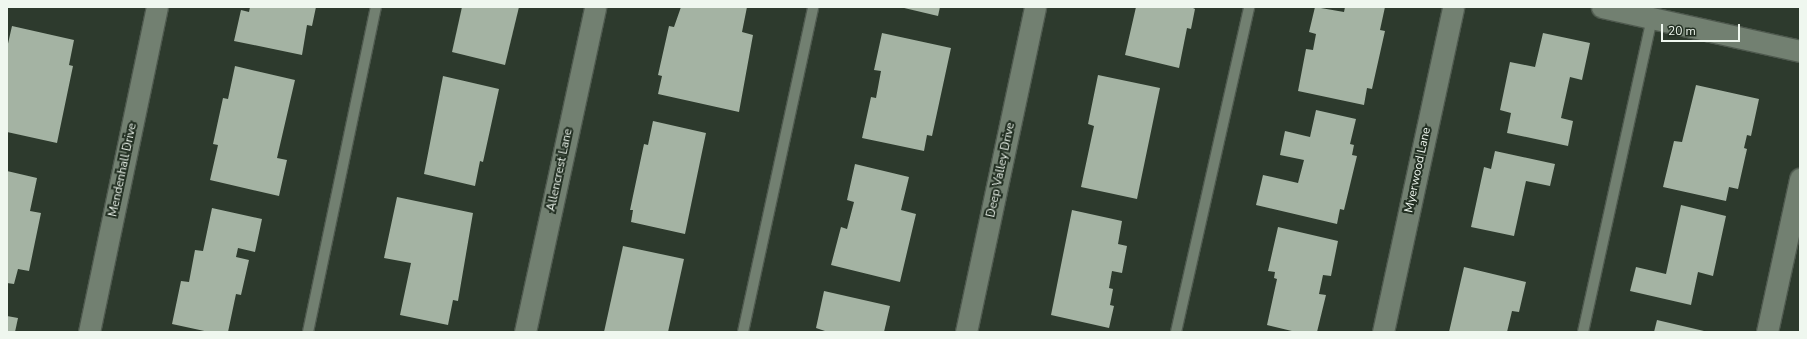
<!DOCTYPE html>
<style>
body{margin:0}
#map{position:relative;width:1807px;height:339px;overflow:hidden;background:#2d3a2d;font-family:"Nunito Sans",sans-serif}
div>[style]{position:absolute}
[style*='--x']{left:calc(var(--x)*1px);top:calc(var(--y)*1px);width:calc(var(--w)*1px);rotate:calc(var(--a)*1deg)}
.building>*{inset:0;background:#a4b3a3}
.roads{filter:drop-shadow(1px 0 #4e594e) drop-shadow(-1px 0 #4e594e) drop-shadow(0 1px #4e594e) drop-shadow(0 -1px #4e594e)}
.service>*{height:10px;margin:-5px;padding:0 5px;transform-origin:5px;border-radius:5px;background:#728071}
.minor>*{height:21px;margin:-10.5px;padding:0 10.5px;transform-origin:10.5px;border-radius:10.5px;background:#728071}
span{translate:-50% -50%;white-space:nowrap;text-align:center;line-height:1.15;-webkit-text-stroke:4px #233023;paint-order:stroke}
.street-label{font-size:12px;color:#eff7ef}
.frame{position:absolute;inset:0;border:8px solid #eff7ef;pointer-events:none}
.scale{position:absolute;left:1661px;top:24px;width:79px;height:18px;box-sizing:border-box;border:2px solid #eff7ef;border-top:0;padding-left:5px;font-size:12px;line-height:14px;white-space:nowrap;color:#eff7ef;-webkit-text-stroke:3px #233023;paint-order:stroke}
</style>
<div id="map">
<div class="building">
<div style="clip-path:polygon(250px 7px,316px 7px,312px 26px,307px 25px,302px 55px,234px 41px,241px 10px,249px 12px)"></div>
<div style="clip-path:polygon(462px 7px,519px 7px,505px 65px,452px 52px)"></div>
<div style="clip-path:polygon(681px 7px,747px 7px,742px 32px,753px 35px,739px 112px,658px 94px,662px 76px,658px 75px,669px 26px,674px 27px)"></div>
<div style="clip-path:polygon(900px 7px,940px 7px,938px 16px)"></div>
<div style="clip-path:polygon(1136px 7px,1191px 7px,1195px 9px,1191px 29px,1187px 28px,1179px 68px,1125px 55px)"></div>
<div style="clip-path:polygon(1315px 7px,1344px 12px,1345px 7px,1385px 7px,1380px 30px,1385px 31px,1372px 89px,1367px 88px,1364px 105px,1298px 91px,1306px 49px,1313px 50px,1316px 34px,1309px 32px)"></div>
<div style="clip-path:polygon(12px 26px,74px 40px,69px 65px,73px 66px,57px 143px,7px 132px,7px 48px)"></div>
<div style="clip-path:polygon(882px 33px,951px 48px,932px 136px,927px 135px,924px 151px,862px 138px,871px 97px,876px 98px,881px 71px,874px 70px)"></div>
<div style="clip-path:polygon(1543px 33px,1590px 43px,1582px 80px,1570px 77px,1561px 118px,1573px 121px,1568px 146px,1507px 133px,1511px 113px,1500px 110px,1510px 62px,1535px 67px)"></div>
<div style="clip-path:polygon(235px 66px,295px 80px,277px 158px,287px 160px,279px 196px,210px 180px,218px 145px,213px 144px,223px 98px,228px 99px)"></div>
<div style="clip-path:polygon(1098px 75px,1160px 88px,1137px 199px,1081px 187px,1094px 126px,1088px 124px)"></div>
<div style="clip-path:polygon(443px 76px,499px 89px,483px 162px,480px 161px,475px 186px,424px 174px)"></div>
<div style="clip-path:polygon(1696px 85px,1759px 99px,1751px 136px,1747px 135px,1744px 148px,1747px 149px,1738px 189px,1729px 187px,1726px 201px,1663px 187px,1674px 141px,1682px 142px)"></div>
<div style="clip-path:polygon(1316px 110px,1356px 119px,1350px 144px,1354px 145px,1352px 155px,1357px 156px,1344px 210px,1340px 209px,1337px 224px,1256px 205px,1263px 175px,1298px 183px,1304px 160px,1280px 155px,1285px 131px,1310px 137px)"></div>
<div style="clip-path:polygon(653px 121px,706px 133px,685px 234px,631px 222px,633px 210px,630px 210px,644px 144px,648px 145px)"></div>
<div style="clip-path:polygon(1495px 151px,1555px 164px,1550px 186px,1526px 181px,1514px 236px,1471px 227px,1484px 167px,1491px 169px)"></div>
<div style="clip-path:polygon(855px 164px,909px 177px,901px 210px,916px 214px,900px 282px,831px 265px,841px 227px,847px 229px,854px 202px,847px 200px)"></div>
<div style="clip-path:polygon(7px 171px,37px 178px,30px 211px,41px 213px,29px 271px,18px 269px,14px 284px,7px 283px)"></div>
<div style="clip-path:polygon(397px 197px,473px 213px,458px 301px,453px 300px,448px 325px,400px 315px,411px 263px,384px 258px)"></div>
<div style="clip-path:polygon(1681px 205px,1726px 216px,1713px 276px,1698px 272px,1691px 305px,1630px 291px,1636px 267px,1666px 274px)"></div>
<div style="clip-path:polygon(212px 208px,262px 219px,255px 252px,238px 248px,236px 257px,249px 260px,241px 295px,236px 294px,228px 332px,209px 332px,172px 324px,181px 281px,189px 282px,195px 250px,203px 251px)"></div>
<div style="clip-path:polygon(1072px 210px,1122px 221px,1118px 244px,1127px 246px,1122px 273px,1112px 271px,1109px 288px,1113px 289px,1110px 305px,1114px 306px,1109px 328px,1051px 315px)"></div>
<div style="clip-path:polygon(1278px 227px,1338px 241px,1331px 276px,1323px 275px,1319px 294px,1326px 295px,1317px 332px,1296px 332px,1267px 325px,1277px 279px,1274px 278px,1275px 272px,1268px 271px)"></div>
<div style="clip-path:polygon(623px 246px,684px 259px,668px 332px,604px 332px)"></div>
<div style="clip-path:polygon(1464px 267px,1526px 282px,1519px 312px,1512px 311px,1507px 332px,1449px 332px)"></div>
<div style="clip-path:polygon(824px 291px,890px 306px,884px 332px,828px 332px,816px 328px)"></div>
<div style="clip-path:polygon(7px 316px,18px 318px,15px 332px,7px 332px)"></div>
<div style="clip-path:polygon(1657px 320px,1704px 331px,1704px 332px,1654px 332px)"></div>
</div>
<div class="roads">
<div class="service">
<div style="--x:308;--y:332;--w:332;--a:-78.2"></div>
<div style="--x:743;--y:332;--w:332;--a:-77.8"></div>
<div style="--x:1176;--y:332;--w:333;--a:-77.3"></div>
<div style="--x:1583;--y:332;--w:321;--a:-77.6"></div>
</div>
<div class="minor">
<div style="--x:1602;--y:7;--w:203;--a:12.5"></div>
<div style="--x:89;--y:332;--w:332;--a:-78.2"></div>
<div style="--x:525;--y:332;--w:332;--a:-77.8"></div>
<div style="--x:966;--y:332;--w:332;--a:-78"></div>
<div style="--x:1383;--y:332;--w:332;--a:-77.8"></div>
<div style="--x:1767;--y:332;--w:157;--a:-77.8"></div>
</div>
</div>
<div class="street-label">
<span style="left:123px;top:170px;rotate:-78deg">Mendenhall Drive</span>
<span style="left:560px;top:170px;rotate:-78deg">Allencrest Lane</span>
<span style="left:1001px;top:170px;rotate:-78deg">Deep Valley Drive</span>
<span style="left:1418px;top:170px;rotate:-78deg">Myerwood Lane</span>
</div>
<div class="frame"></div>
<div class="scale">20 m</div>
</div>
